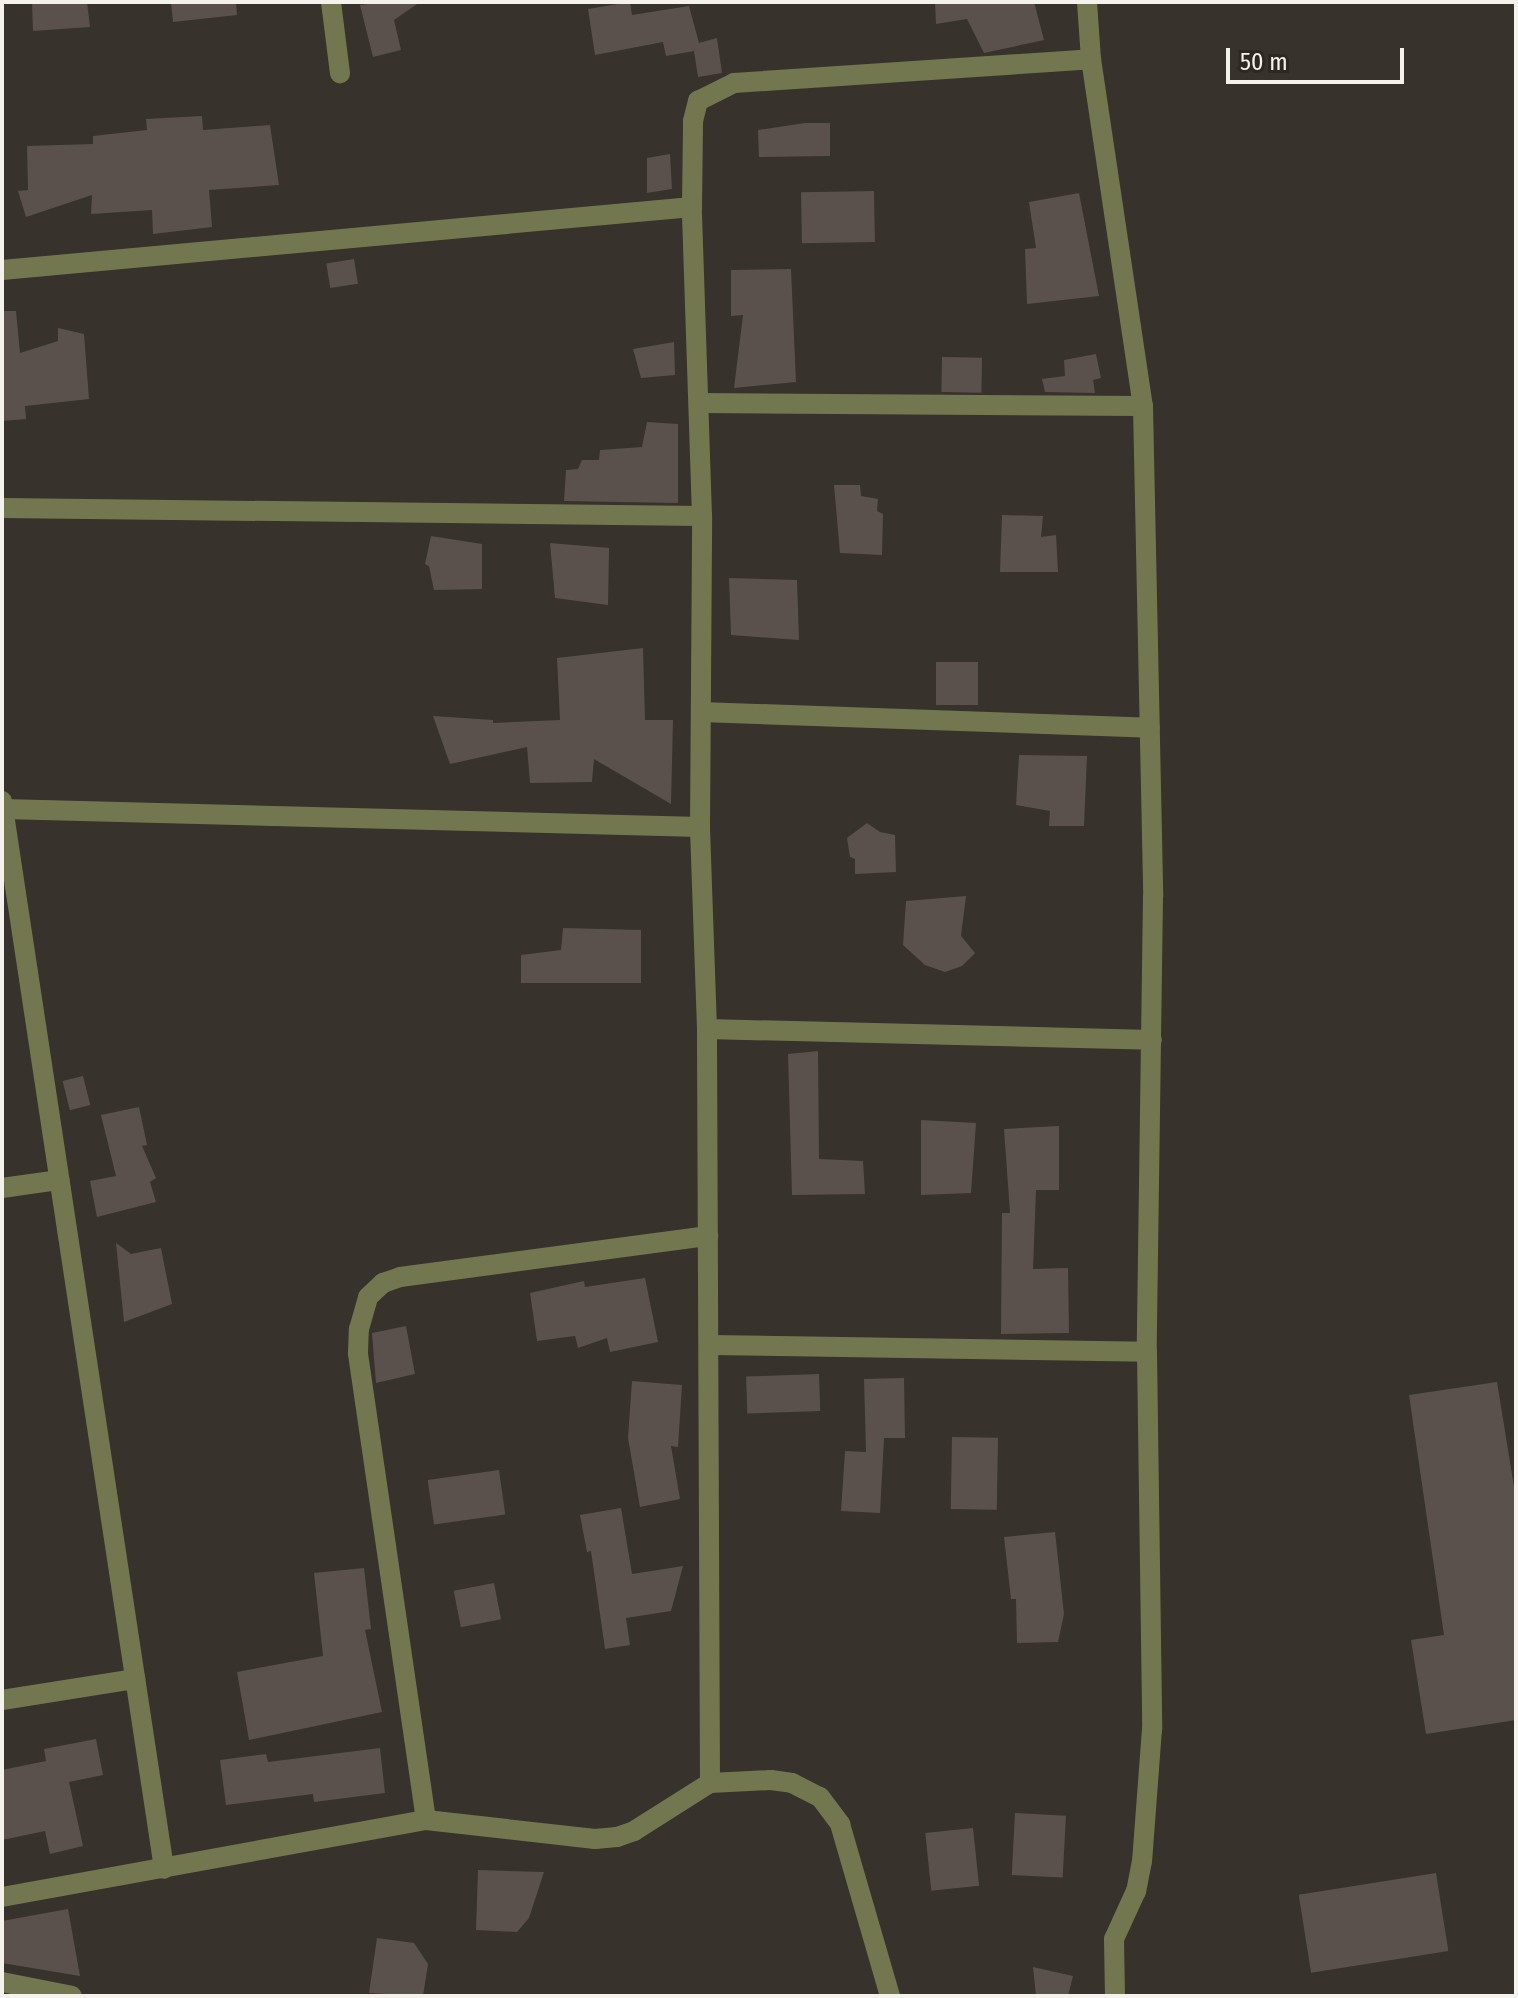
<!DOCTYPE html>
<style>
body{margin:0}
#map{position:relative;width:1518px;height:1998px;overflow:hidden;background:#37322b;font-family:"Fira Sans Condensed",sans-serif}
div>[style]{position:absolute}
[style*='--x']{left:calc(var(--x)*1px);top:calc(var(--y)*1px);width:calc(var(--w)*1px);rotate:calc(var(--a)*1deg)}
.building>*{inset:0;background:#5a514d;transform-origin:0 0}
.street>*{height:20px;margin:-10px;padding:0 10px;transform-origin:10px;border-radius:10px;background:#737750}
span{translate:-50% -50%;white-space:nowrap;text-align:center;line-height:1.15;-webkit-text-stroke:6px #2d2821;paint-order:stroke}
.frame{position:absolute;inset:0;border:4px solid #f5f2ee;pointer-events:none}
.scale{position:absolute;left:1226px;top:48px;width:178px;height:36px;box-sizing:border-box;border:4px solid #f5f2ee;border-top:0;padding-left:10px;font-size:24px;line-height:28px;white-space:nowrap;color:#f5f2ee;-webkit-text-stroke:6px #2d2821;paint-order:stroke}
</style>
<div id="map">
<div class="building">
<div style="clip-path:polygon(32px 2px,87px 2px,90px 27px,33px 31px)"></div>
<div style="clip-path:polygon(171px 2px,236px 2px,237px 15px,173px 22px)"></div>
<div style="clip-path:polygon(384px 2px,420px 2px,394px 20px,401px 50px,373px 57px,360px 5px)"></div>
<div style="clip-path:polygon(630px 2px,632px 15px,689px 6px,699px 43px,717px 38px,722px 73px,698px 77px,694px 51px,666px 56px,663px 42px,595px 55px,588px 9px)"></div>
<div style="clip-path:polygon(935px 2px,1034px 2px,1044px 40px,984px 53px,967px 19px,936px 24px)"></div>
<div style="clip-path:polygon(202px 116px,203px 130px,270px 125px,279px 185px,209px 190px,212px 227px,153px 234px,152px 210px,91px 214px,92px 195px,26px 217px,18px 191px,28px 190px,27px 146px,93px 144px,93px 136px,147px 130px,146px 119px)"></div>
<div style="clip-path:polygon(805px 123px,830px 123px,830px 156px,759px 157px,758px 130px)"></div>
<div style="clip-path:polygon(670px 154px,672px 189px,647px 193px,647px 158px)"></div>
<div style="left:874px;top:191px;width:51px;height:73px;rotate:89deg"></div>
<div style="clip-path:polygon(1079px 193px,1099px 296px,1027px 304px,1025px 249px,1036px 248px,1029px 202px)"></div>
<div style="left:354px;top:259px;width:25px;height:28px;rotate:81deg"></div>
<div style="clip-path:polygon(791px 269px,796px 382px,734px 388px,743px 315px,731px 316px,731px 270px)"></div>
<div style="clip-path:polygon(2px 311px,16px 311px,20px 353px,58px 341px,58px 328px,84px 334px,89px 399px,25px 406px,26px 419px,2px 421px)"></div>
<div style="clip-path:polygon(674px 342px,675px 375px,641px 378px,633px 349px)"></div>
<div style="clip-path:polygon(1096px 354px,1101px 378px,1093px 380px,1095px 393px,1045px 392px,1042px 379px,1065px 376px,1064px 360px)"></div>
<div style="left:942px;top:357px;width:40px;height:35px;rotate:1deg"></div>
<div style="clip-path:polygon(647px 422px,678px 424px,678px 503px,564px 501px,566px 470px,578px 469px,582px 460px,599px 460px,600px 450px,642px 447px)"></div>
<div style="clip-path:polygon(834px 485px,860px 485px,861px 496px,878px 499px,877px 511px,883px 514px,882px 555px,840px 553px)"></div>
<div style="clip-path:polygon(1002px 515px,1043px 516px,1041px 537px,1056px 535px,1058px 572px,1000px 572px)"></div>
<div style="clip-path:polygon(431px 536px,482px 544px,482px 589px,434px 590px,429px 566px,425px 564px)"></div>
<div style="clip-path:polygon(550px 543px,609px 548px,608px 605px,555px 598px)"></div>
<div style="clip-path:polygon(729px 578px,797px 580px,799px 640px,731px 635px)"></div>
<div style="clip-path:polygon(643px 648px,645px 720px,673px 720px,671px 804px,594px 759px,592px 782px,530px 783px,527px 747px,450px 764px,433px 716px,493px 720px,493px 723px,560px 720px,557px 658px)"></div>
<div style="left:936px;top:662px;width:42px;height:43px"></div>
<div style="clip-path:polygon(1019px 755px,1087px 756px,1084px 826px,1049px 826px,1050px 811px,1016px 805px)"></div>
<div style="clip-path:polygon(867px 823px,880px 832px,895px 835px,896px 872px,855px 874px,855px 859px,850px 857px,847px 838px)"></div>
<div style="clip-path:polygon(966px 896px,961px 936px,975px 953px,962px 966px,945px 972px,925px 965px,903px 945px,906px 901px)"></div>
<div style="clip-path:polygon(563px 928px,641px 930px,641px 983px,521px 983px,521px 955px,561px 950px)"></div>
<div style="clip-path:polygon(818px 1051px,819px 1159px,863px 1161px,865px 1194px,792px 1195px,788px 1054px)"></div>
<div style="left:83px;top:1076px;width:30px;height:21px;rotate:76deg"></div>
<div style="clip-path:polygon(139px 1107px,147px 1145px,142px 1146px,156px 1178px,150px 1182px,156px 1202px,97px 1217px,90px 1181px,116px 1176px,101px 1115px)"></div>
<div style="clip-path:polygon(921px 1120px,976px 1123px,971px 1193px,921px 1195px)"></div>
<div style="clip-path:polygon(1059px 1126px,1059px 1190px,1036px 1190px,1033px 1269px,1068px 1268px,1069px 1333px,1001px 1334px,1002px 1213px,1010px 1213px,1004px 1129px)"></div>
<div style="clip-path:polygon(116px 1243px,131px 1254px,161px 1248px,172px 1304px,124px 1322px)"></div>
<div style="clip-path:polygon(645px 1278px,658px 1342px,610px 1352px,607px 1338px,578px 1348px,575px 1336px,537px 1341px,530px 1293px,584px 1281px,585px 1287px)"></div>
<div style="clip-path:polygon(406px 1326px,415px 1374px,376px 1383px,372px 1333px)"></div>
<div style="left:819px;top:1374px;width:37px;height:73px;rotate:88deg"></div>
<div style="clip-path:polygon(904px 1378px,905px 1438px,884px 1438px,880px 1513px,841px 1511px,845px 1451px,866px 1452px,864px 1379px)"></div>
<div style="clip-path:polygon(632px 1381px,682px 1385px,678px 1447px,671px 1446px,680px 1499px,640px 1507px,628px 1438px)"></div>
<div style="clip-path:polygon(1497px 1382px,1516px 1499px,1516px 1720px,1426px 1734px,1411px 1640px,1444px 1635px,1409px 1395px)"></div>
<div style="left:952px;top:1437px;width:46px;height:72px;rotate:1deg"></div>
<div style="left:499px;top:1470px;width:45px;height:72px;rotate:82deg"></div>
<div style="clip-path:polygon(621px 1508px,632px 1574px,683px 1566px,671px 1611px,626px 1618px,630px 1645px,605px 1649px,591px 1551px,587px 1552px,580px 1515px)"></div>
<div style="clip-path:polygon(1055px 1532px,1064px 1614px,1058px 1642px,1017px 1643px,1016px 1599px,1011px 1599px,1004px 1537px)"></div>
<div style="clip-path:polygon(364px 1568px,371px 1629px,365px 1630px,382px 1712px,249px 1740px,237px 1672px,323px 1656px,314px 1573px)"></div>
<div style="left:494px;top:1583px;width:37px;height:41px;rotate:79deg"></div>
<div style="clip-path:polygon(96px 1739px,103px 1775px,69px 1782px,83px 1846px,50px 1854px,45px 1831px,2px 1840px,2px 1770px,46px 1761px,44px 1749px)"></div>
<div style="clip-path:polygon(380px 1748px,385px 1793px,314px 1802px,313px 1794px,226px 1805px,220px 1760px,266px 1754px,268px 1762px)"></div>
<div style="left:1015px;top:1813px;width:51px;height:62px;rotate:3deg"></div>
<div style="left:973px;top:1828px;width:58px;height:48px;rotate:84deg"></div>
<div style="clip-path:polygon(478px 1870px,544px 1872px,529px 1918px,517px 1932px,476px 1930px)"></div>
<div style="left:1436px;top:1873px;width:79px;height:139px;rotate:81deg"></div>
<div style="clip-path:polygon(68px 1909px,80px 1976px,2px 1963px,2px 1921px)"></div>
<div style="clip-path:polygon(377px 1938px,414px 1943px,428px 1964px,423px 1996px,369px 1993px)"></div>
<div style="clip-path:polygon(1033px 1967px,1073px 1976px,1068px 1996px,1036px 1996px)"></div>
</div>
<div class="street">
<div style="--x:331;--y:2;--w:72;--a:82.8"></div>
<div style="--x:1087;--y:2;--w:57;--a:86"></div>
<div style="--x:1091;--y:59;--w:351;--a:81.5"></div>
<div style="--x:1143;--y:406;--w:491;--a:88.8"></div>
<div style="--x:1153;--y:897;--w:455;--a:90.8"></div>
<div style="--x:1147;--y:1352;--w:377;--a:89.2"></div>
<div style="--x:1152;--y:1729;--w:132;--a:94.3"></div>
<div style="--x:1142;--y:1861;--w:31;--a:101"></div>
<div style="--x:1136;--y:1891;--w:53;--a:114.6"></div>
<div style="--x:1114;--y:1939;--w:57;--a:89"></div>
<div style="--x:2;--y:270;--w:693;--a:-5.22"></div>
<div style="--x:699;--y:403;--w:444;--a:0.4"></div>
<div style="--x:2;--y:508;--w:700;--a:0.65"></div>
<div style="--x:701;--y:712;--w:449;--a:2"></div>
<div style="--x:2;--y:801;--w:1080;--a:81.37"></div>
<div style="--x:3;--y:809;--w:697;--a:1.48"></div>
<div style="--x:707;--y:1029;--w:445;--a:1.4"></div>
<div style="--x:2;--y:1188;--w:58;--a:-8"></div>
<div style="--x:710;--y:1345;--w:437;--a:0.9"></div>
<div style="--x:2;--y:1700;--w:135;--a:-9"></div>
<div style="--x:710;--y:1783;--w:754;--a:-90.23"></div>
<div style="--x:707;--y:1029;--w:202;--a:-92"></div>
<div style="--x:700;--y:827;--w:311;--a:-89.6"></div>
<div style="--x:702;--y:516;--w:309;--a:-91.9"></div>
<div style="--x:692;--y:207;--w:86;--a:-89.3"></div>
<div style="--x:693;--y:121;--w:21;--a:-76"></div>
<div style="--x:698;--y:101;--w:40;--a:-26.6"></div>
<div style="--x:734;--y:83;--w:358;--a:-3.8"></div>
<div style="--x:426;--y:1820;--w:472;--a:-98.3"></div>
<div style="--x:358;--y:1353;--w:24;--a:-88"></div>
<div style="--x:359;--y:1329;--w:33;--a:-74"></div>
<div style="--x:368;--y:1297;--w:21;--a:-43"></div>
<div style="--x:383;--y:1283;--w:18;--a:-19"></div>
<div style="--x:400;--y:1277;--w:311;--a:-7.6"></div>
<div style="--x:2;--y:1897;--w:431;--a:-10.3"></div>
<div style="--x:426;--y:1820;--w:170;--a:6.4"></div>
<div style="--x:595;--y:1839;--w:22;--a:-5"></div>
<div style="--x:617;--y:1837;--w:18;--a:-19"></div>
<div style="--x:634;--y:1831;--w:90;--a:-32.3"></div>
<div style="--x:710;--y:1783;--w:61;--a:-2.8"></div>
<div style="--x:771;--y:1780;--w:21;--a:8"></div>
<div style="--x:792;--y:1783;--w:31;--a:27"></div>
<div style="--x:820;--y:1797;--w:34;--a:53"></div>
<div style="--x:840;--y:1824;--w:179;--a:73.8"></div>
<div style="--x:2;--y:1982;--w:71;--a:11.3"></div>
</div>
<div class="frame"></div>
<div class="scale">50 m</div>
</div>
